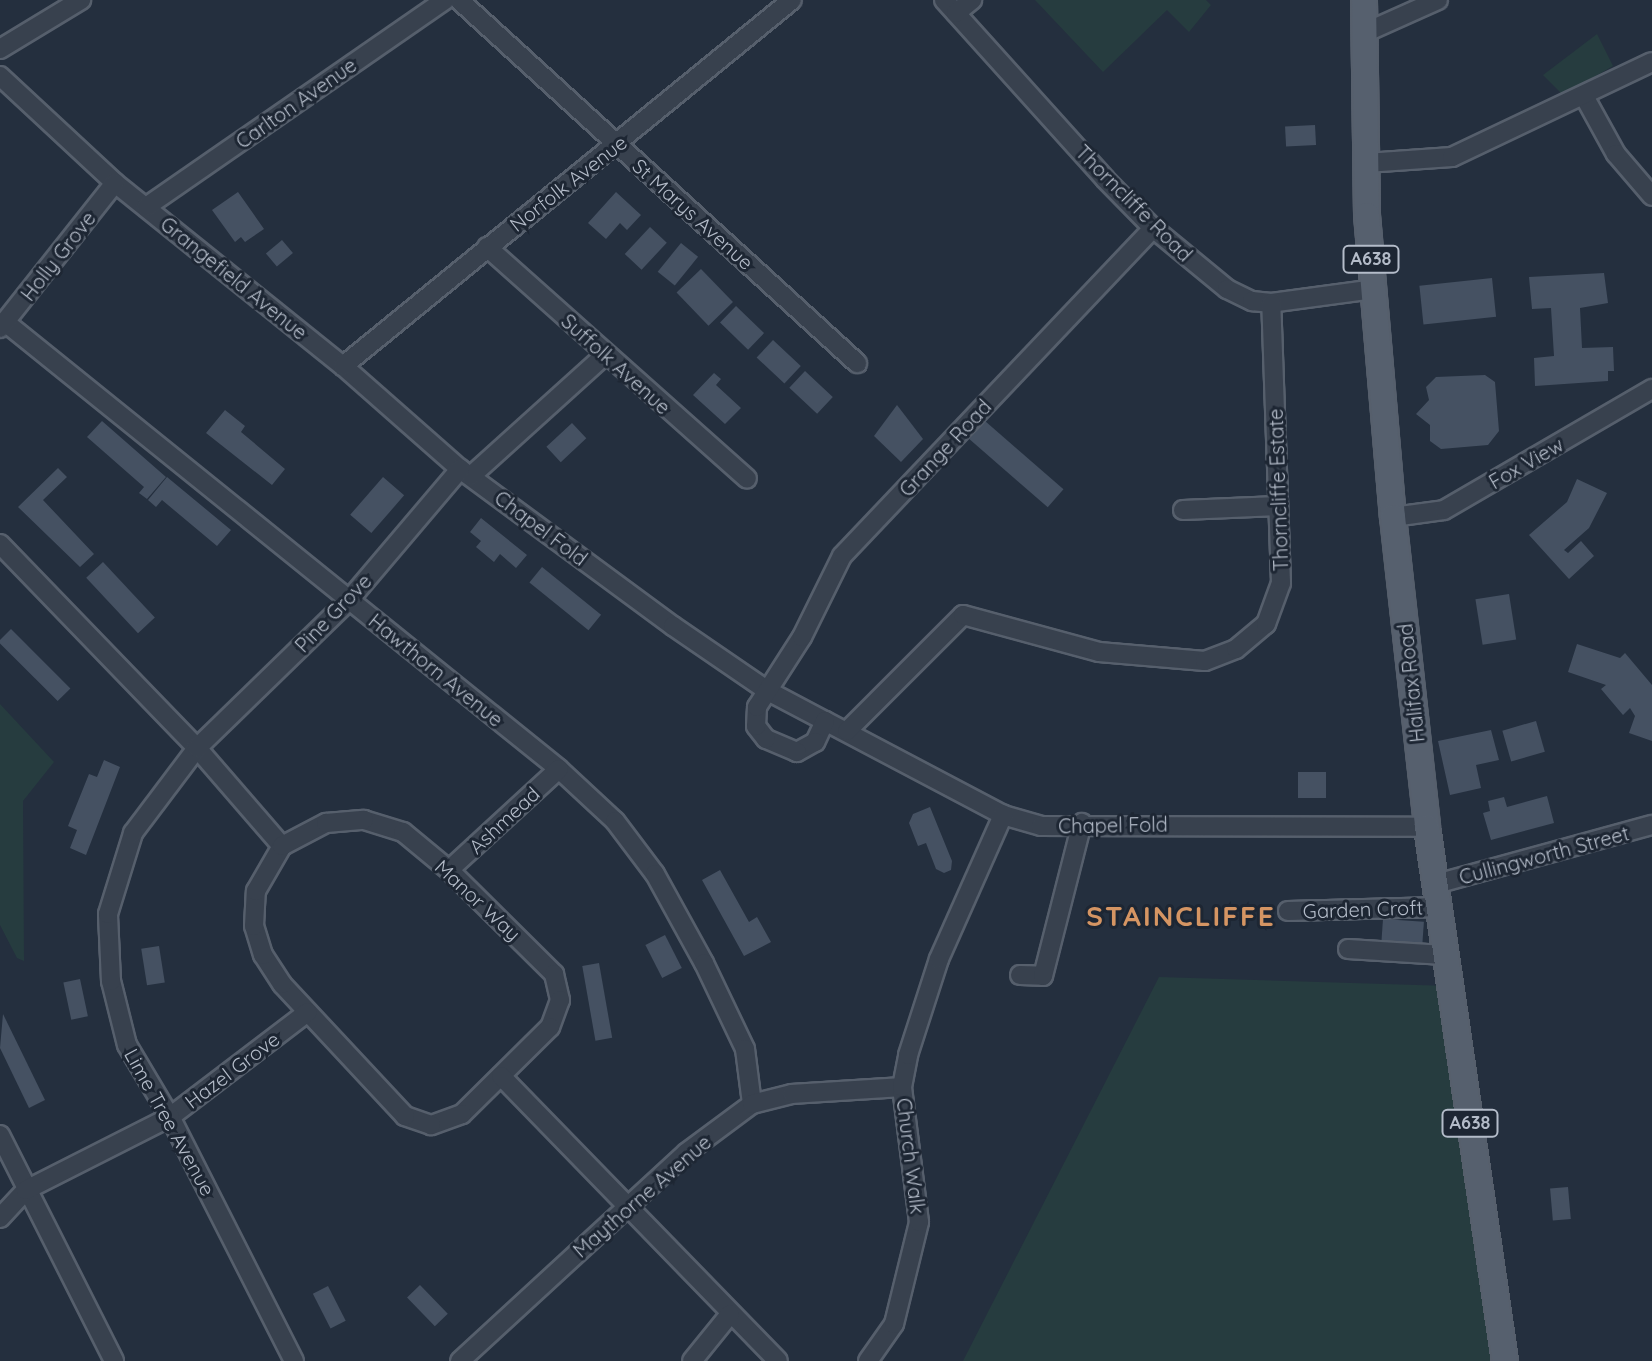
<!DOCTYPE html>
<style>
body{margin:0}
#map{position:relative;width:1652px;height:1361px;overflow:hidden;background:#242f3e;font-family:Quicksand,sans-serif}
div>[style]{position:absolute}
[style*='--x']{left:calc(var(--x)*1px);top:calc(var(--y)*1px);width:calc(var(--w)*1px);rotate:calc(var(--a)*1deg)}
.green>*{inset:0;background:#263c3f}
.building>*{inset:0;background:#455162;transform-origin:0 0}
.roads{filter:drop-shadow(2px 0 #565f6c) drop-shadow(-2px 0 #565f6c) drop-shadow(0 2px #565f6c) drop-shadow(0 -2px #565f6c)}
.minor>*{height:18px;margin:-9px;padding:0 9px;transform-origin:9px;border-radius:9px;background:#38414e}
.major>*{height:24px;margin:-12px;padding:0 12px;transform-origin:12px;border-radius:12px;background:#56606e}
span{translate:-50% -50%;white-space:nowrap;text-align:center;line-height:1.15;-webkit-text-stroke:6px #1d2633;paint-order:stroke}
.shield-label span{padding:2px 6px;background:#1d2633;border:2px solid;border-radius:6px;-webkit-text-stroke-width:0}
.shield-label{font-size:18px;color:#b4bcc9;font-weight:700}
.street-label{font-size:20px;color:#b4bcc9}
.district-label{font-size:28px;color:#d59563;font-weight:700;letter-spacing:2px}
</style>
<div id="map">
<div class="green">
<div style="clip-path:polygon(1035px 0,1206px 0,1211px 5px,1189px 32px,1167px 10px,1103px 72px)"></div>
<div style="clip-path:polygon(1597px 34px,1613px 66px,1563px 95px,1543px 75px)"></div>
<div style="clip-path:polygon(0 704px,54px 762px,23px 801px,24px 961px,17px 958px,0 925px)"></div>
<div style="clip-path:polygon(1159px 977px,1450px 986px,1505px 1361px,963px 1361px)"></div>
</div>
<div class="building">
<div style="left:1315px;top:125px;width:20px;height:30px;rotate:87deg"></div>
<div style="clip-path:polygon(238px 192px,264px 229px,245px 242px,241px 237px,235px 242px,212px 210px)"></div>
<div style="clip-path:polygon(616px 192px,641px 215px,627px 230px,620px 223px,606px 239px,588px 223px)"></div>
<div style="left:650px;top:227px;width:23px;height:37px;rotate:43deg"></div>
<div style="left:282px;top:240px;width:17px;height:21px;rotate:50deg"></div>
<div style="left:681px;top:243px;width:22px;height:37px;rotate:39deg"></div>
<div style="left:701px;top:269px;width:46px;height:34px;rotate:46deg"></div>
<div style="clip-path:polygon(1604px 273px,1608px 303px,1580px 308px,1582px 348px,1613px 347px,1614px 371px,1608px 371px,1608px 381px,1535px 386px,1534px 358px,1554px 356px,1551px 308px,1532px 309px,1529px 277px)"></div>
<div style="left:1492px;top:278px;width:39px;height:73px;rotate:84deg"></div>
<div style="left:736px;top:306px;width:39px;height:23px;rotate:44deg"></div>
<div style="left:773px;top:340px;width:38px;height:24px;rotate:43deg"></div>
<div style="left:805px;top:371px;width:38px;height:23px;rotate:43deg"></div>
<div style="clip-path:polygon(714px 373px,721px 379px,716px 385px,741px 408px,725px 424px,693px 395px)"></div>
<div style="clip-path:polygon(1485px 375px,1495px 382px,1499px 431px,1488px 445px,1441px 449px,1430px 441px,1430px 425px,1416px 414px,1429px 400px,1426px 387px,1436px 377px)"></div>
<div style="clip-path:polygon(897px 405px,923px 439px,901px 462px,874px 436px)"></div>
<div style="clip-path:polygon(225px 410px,245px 426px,241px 432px,285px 469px,272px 485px,206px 433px)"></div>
<div style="clip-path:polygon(102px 421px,166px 477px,147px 499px,139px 493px,144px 487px,87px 437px)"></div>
<div style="left:985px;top:421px;width:104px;height:24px;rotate:41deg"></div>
<div style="left:572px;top:423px;width:21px;height:35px;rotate:47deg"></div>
<div style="clip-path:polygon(58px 468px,67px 477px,43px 500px,94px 554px,80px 567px,18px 507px)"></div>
<div style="clip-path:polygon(167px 477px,231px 530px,217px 546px,162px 500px,156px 507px,148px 500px)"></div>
<div style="left:383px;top:477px;width:28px;height:50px;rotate:41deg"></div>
<div style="clip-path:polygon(1577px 479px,1607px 493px,1589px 528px,1564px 550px,1568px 553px,1581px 541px,1594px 556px,1569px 579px,1529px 535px,1567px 502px)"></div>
<div style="clip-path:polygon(481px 518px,527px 555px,516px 568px,500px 554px,494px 562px,476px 547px,481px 541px,470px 532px)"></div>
<div style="left:103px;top:562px;width:76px;height:23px;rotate:47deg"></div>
<div style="left:542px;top:567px;width:76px;height:20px;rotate:39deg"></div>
<div style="left:1509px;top:594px;width:46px;height:34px;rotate:81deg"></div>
<div style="left:11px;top:629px;width:84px;height:18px;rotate:45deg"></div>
<div style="clip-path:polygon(1577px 644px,1620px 658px,1625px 653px,1652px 685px,1652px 741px,1629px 733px,1635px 716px,1630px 708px,1623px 715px,1601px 689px,1606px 685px,1568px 672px)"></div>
<div style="left:1536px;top:721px;width:32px;height:35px;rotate:74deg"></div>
<div style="clip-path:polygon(1491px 730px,1499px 760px,1476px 765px,1481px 788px,1450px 795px,1438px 741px)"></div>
<div style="clip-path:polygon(104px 760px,120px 767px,86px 855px,70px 848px,77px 830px,68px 826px,89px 774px,97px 777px)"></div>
<div style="left:1298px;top:772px;width:28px;height:26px"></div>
<div style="clip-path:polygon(1547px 796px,1554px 823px,1491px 840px,1483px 813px,1490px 811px,1488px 801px,1504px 797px,1507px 807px)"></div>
<div style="clip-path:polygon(930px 807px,952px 861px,951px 870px,944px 873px,936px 869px,926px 843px,918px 846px,909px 823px,913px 814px)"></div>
<div style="clip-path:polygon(720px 870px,749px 922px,757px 917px,771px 942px,744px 956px,702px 880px)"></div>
<div style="left:1383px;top:919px;width:41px;height:21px;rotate:4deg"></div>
<div style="left:665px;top:935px;width:37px;height:22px;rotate:63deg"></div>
<div style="left:159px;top:946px;width:37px;height:18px;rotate:81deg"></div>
<div style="left:599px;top:963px;width:76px;height:17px;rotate:80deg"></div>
<div style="left:80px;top:979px;width:38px;height:17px;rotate:78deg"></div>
<div style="clip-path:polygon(3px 1014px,45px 1100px,29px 1108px,0 1048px)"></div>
<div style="left:1568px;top:1187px;width:32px;height:18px;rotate:85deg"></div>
<div style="left:420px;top:1285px;width:40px;height:18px;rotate:46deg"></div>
<div style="left:328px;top:1286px;width:39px;height:17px;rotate:63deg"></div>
</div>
<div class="roads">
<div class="minor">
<div style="--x:459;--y:0;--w:539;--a:42.37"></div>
<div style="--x:944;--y:0;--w:241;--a:48"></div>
<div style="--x:1105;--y:179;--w:69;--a:45.6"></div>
<div style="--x:1153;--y:228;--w:96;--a:39.5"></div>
<div style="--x:1227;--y:289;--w:28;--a:26"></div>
<div style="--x:1252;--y:301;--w:19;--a:6"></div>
<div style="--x:1271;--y:303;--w:104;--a:-7.7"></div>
<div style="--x:956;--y:13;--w:21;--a:-39"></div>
<div style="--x:1364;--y:33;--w:81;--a:-24"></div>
<div style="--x:0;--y:49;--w:95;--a:-31.2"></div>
<div style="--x:0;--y:76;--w:157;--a:42.9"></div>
<div style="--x:115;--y:183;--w:292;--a:38.8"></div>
<div style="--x:343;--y:366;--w:156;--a:41.4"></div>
<div style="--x:460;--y:469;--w:265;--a:36.4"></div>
<div style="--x:673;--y:626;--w:115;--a:34.4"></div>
<div style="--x:768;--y:691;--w:64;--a:27.8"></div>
<div style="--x:825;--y:721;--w:201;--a:27.8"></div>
<div style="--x:1003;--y:815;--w:40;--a:16"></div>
<div style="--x:1041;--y:826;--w:386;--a:0.1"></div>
<div style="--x:1584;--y:96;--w:66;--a:61.1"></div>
<div style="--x:1616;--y:154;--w:55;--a:49.4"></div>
<div style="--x:1366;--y:163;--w:86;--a:-4"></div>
<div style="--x:1452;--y:157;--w:221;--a:-25.4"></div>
<div style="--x:146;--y:207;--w:364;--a:-34.7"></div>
<div style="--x:487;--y:247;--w:348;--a:41.7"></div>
<div style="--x:5;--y:322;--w:712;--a:38.9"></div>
<div style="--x:559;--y:769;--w:76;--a:42.9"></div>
<div style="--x:615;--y:821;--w:66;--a:53"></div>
<div style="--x:655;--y:874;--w:102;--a:61.2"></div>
<div style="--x:704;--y:963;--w:95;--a:64.5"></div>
<div style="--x:745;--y:1049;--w:55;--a:82.7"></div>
<div style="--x:0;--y:328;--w:185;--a:-51.6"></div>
<div style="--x:343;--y:366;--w:579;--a:-39.19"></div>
<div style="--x:471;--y:476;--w:181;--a:-42.1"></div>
<div style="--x:1183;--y:510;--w:95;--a:-2.4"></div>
<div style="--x:1393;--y:517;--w:51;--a:-7.8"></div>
<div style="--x:1444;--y:510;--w:241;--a:-30.2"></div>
<div style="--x:0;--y:544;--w:284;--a:46"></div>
<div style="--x:197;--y:748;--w:130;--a:49.1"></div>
<div style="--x:825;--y:721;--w:23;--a:115"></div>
<div style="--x:815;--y:742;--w:21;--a:151"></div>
<div style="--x:797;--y:752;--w:34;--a:-157"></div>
<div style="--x:766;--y:739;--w:16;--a:-128"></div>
<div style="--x:756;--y:726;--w:19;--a:-87"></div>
<div style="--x:757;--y:707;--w:83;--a:-57.3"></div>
<div style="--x:802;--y:637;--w:90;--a:-63.7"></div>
<div style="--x:842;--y:556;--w:452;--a:-46.5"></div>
<div style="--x:847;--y:731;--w:164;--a:-45"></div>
<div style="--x:963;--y:615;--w:141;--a:15.2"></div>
<div style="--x:1099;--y:652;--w:106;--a:4.9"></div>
<div style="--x:1205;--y:661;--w:33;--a:-21"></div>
<div style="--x:1236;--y:649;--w:39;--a:-40"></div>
<div style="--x:1266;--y:624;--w:44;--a:-69.9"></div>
<div style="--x:1281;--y:583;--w:280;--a:-92"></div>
<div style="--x:364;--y:820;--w:41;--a:17.1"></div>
<div style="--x:403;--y:832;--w:60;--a:39.6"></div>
<div style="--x:449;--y:870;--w:148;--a:44.7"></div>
<div style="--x:554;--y:974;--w:27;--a:77"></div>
<div style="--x:560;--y:1000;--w:29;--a:110"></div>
<div style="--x:550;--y:1027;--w:124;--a:135.3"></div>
<div style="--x:462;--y:1114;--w:33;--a:160"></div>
<div style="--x:431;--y:1125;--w:28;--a:-161"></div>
<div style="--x:405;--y:1116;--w:180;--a:-133"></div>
<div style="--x:282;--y:984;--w:35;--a:-123"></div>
<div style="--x:263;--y:955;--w:30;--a:-107"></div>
<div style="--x:254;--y:926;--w:35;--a:-87"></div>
<div style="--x:256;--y:891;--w:52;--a:-60"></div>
<div style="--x:282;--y:846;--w:50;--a:-27.6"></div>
<div style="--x:326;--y:823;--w:38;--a:-5"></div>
<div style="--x:449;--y:870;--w:149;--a:-42.6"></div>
<div style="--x:1436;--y:884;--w:224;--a:-15.3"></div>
<div style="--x:1288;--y:911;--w:151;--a:-1.5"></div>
<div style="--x:1348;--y:949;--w:96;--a:3.6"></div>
<div style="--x:1020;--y:975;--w:23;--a:2"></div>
<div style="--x:1043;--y:976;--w:158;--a:-75.7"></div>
<div style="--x:501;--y:1076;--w:397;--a:45.8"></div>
<div style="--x:0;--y:1135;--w:253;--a:63.2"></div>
<div style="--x:0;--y:1218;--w:38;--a:-47"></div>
<div style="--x:26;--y:1190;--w:161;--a:-26.9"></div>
<div style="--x:170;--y:1117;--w:173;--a:-37.3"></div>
<div style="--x:294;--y:1361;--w:274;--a:-116.9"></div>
<div style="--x:170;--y:1117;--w:84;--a:-120.8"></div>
<div style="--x:127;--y:1045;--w:66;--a:-104"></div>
<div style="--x:111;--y:981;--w:67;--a:-92.6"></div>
<div style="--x:108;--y:914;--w:85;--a:-72.8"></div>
<div style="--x:133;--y:833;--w:106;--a:-53"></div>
<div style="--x:197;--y:748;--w:212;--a:-44.2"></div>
<div style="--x:349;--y:600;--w:172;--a:-49.7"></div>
<div style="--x:460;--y:1361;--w:307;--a:-42.6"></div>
<div style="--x:686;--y:1153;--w:82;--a:-36.6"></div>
<div style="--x:752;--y:1104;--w:41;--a:-14"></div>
<div style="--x:792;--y:1094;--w:110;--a:-3.6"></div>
<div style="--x:692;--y:1361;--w:60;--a:-51"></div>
<div style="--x:868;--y:1361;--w:45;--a:-54.9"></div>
<div style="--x:894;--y:1324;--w:105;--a:-76.2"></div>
<div style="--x:919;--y:1222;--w:136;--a:-97.2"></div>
<div style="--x:902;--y:1087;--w:33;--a:-79"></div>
<div style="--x:908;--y:1055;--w:101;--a:-72.1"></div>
<div style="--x:939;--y:959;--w:158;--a:-66"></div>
</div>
<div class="major">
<div style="--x:1364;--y:0;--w:215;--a:89.2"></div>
<div style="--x:1367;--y:215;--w:303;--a:85.1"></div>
<div style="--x:1393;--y:517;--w:312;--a:83.7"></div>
<div style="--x:1427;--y:827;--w:540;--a:81.69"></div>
</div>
</div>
<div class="shield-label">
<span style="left:1371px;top:259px">A638</span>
<span style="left:1470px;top:1123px">A638</span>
</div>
<div class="street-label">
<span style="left:296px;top:103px;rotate:-35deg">Carlton Avenue</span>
<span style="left:568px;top:183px;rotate:-38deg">Norfolk Avenue</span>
<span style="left:1134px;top:203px;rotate:45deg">Thorncliffe Road</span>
<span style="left:693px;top:214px;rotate:42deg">St Marys Avenue</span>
<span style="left:58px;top:256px;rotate:-52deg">Holly Grove</span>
<span style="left:234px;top:278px;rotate:39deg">Grangefield Avenue</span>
<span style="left:616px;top:364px;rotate:42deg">Suffolk Avenue</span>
<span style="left:945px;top:448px;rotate:-47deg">Grange Road</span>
<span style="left:1526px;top:463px;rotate:-30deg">Fox View</span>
<span style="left:1278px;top:490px;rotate:-92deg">Thorncliffe Estate</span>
<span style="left:541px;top:528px;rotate:37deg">Chapel Fold</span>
<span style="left:333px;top:613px;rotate:-46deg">Pine Grove</span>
<span style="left:436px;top:670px;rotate:39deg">Hawthorn Avenue</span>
<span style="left:1411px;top:683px;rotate:-96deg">Halifax Road</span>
<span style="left:504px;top:820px;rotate:-43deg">Ashmead</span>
<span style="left:1113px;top:825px;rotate:-1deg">Chapel Fold</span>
<span style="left:1544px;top:855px;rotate:-15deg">Cullingworth Street</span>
<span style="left:478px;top:900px;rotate:43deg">Manor Way</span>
<span style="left:1363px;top:909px;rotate:-2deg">Garden Croft</span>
<span style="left:232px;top:1070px;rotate:-37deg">Hazel Grove</span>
<span style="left:170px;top:1122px;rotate:61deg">Lime Tree Avenue</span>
<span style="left:911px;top:1156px;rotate:83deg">Church Walk</span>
<span style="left:642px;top:1196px;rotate:-41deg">Maythorne Avenue</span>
</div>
<div class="district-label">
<span style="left:1181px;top:916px">STAINCLIFFE</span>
</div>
</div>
